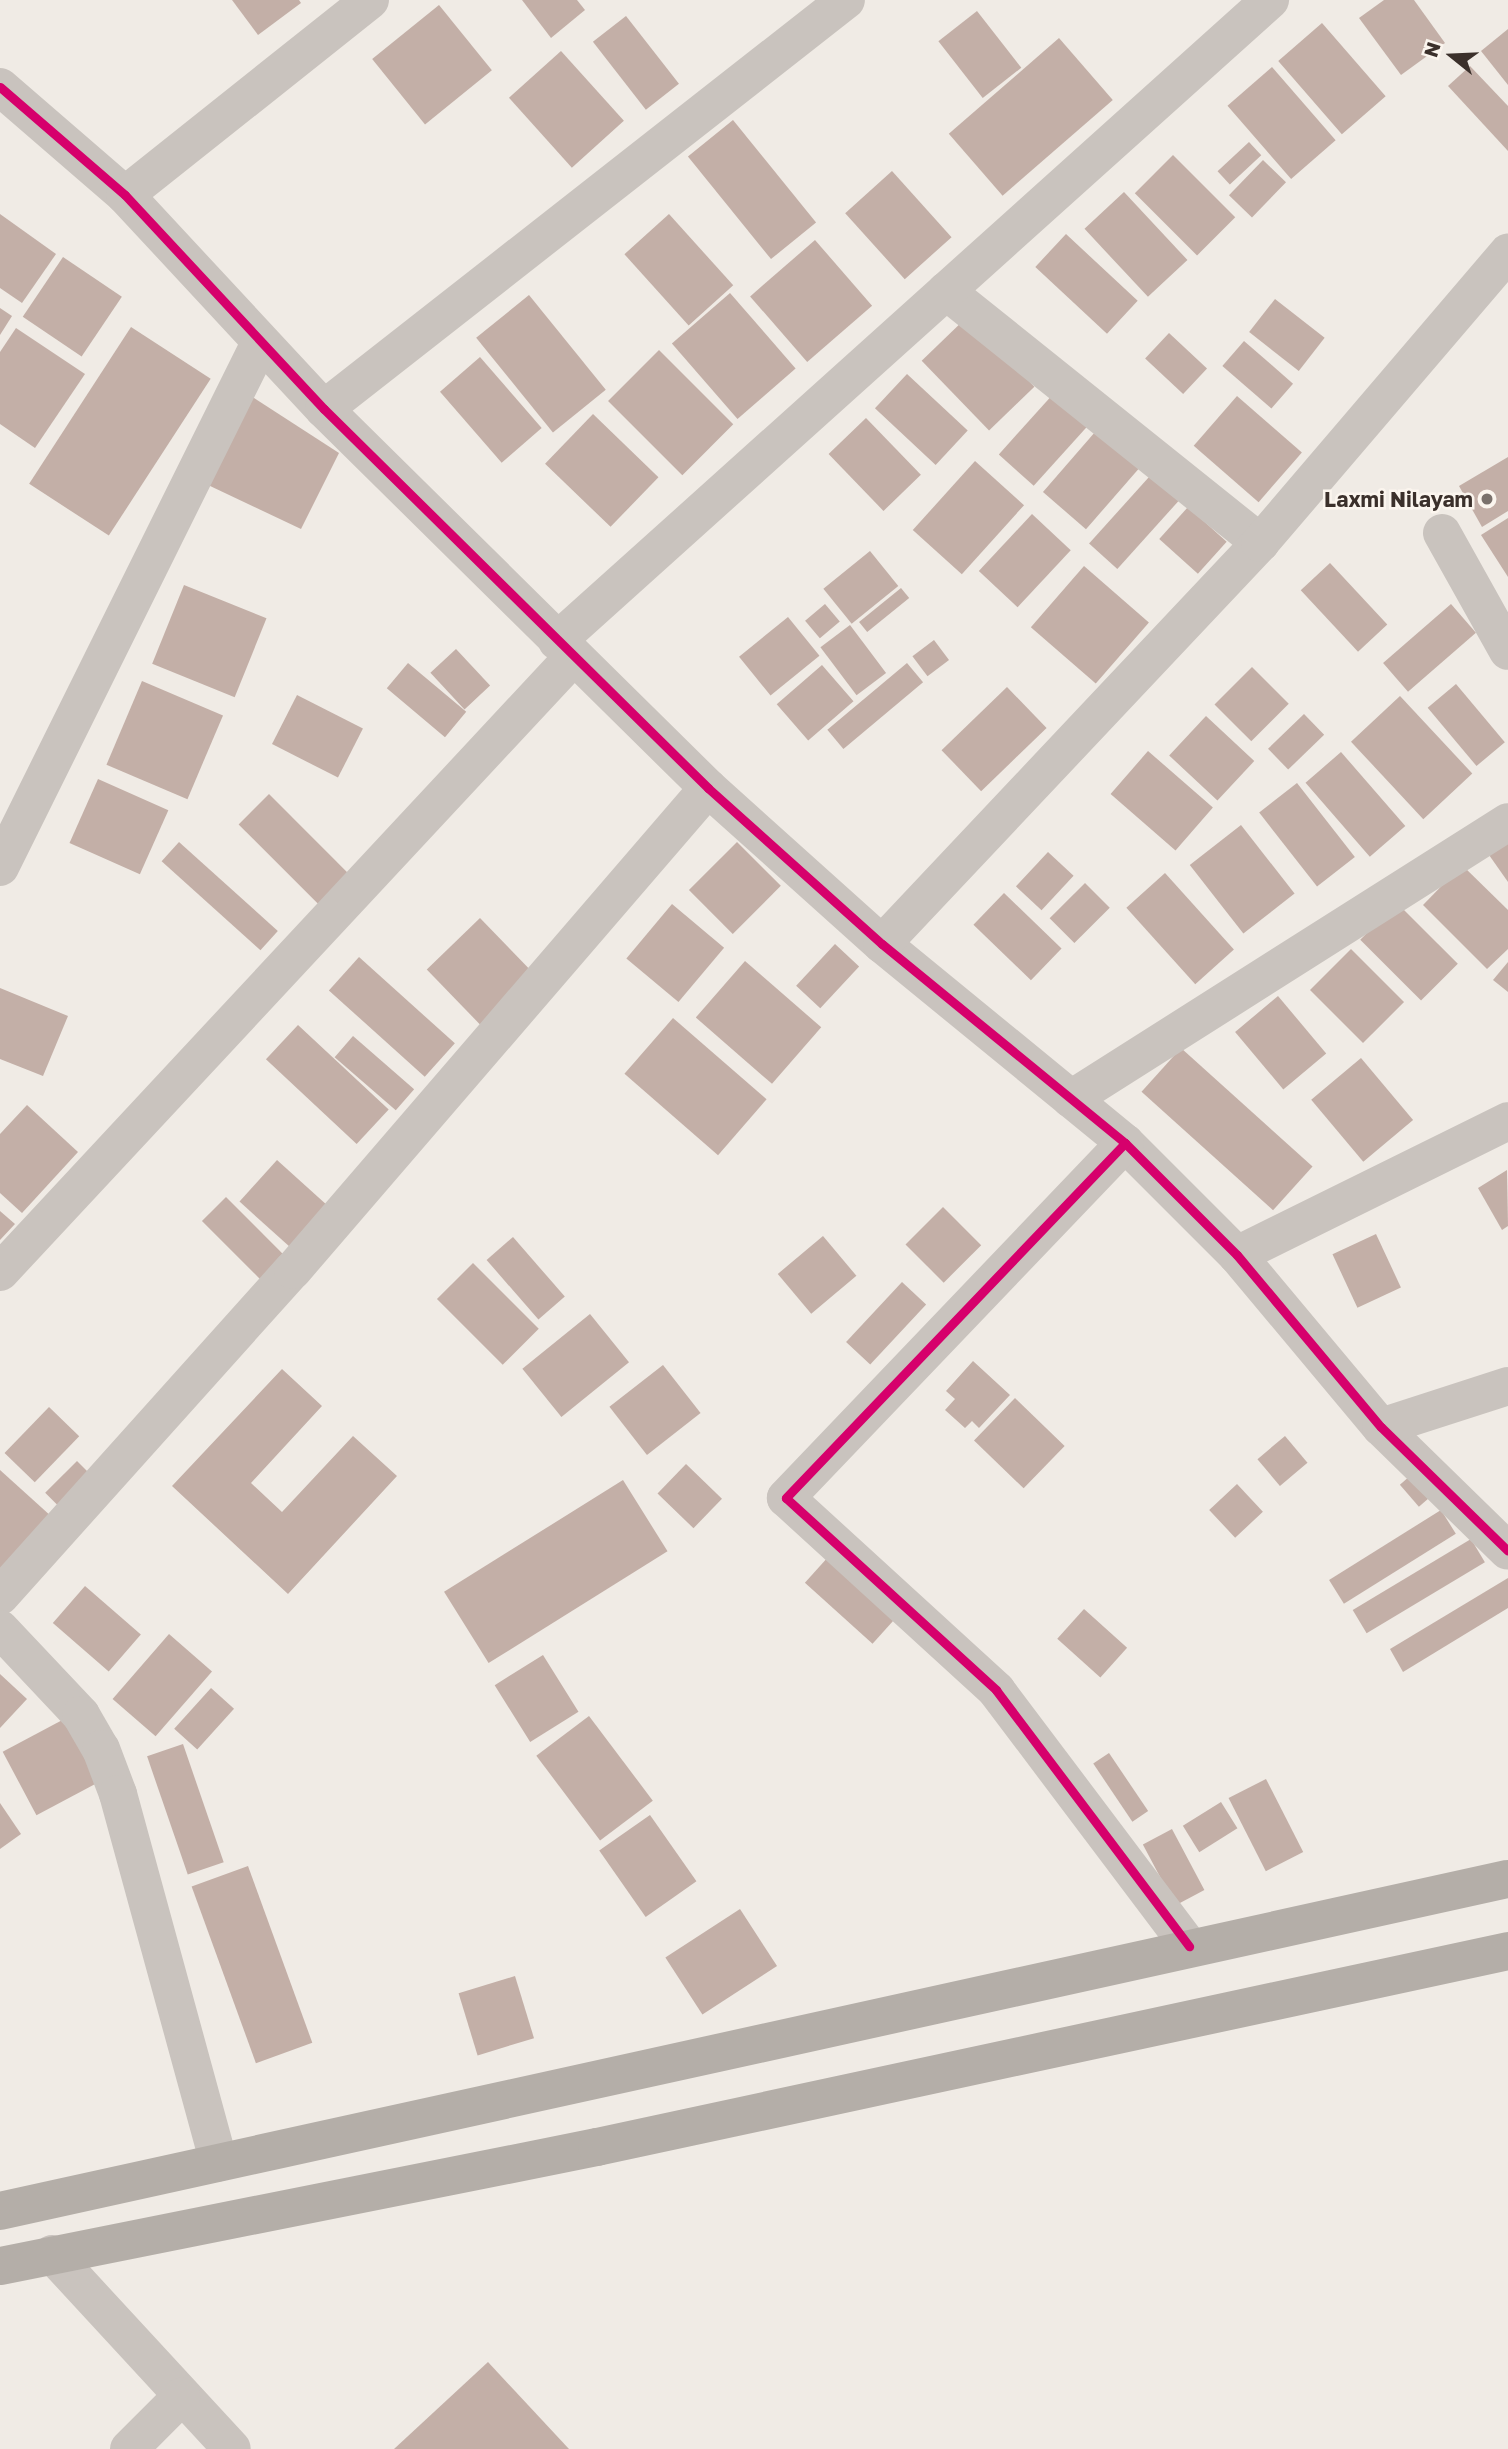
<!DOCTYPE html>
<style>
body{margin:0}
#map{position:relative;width:1508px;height:2449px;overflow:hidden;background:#f0ebe5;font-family:"Golos Text",sans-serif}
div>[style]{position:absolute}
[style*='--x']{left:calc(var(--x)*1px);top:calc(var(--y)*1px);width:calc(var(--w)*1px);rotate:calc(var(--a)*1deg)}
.building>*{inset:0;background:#c3afa7;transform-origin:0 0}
.minor>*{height:38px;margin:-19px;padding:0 19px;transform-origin:19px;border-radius:19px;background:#c9c3be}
.trunk>*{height:38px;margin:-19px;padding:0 19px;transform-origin:19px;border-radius:19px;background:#b4aea8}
.cycleway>*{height:9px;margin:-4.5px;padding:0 4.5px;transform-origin:4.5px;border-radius:4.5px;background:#d6006c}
.dots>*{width:19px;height:19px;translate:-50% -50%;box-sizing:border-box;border:4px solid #fbf5ee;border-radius:50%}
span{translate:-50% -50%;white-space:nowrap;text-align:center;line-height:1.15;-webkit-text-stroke:5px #fbf5ee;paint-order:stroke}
.poi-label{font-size:21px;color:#3b302b;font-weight:700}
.right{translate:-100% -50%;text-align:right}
.north{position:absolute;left:1417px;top:21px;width:70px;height:70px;-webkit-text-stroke:5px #fbf5ee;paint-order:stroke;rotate:288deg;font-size:19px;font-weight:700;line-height:28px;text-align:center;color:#3b302b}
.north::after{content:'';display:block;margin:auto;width:24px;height:32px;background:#3b302b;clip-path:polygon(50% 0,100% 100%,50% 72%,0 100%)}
</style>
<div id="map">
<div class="building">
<div style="clip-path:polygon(232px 0,299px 0,301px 3px,258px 35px)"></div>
<div style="clip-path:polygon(522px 0,577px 0,585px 10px,551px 38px)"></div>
<div style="clip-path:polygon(1384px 0,1414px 0,1445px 43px,1401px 75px,1359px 18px)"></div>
<div style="left:439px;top:5px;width:84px;height:86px;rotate:51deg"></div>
<div style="left:977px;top:11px;width:72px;height:49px;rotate:52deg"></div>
<div style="left:626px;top:16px;width:86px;height:42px;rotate:52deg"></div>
<div style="left:1322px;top:23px;width:97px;height:58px;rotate:49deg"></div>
<div style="clip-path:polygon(1508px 29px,1508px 85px,1481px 51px)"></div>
<div style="left:1059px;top:38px;width:82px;height:146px;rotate:49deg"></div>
<div style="left:561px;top:51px;width:94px;height:70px;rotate:48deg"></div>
<div style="clip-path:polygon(1470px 66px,1508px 106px,1508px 151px,1448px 86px)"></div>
<div style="left:1272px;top:67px;width:97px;height:59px;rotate:49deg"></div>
<div style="left:733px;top:120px;width:132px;height:58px;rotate:51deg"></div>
<div style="left:1249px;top:142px;width:18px;height:43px;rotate:47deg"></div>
<div style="left:1173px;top:155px;width:88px;height:54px;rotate:45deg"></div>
<div style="left:1263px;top:160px;width:32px;height:49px;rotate:44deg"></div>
<div style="left:892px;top:171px;width:89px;height:63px;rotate:48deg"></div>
<div style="left:1124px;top:192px;width:93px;height:54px;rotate:47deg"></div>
<div style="clip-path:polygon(0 214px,56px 254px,22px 303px,0 288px)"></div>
<div style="left:669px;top:214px;width:96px;height:60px;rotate:48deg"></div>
<div style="left:1066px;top:234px;width:98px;height:45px;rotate:43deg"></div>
<div style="left:815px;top:240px;width:87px;height:86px;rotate:49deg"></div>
<div style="left:63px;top:257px;width:71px;height:72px;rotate:34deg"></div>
<div style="left:730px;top:293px;width:100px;height:77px;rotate:49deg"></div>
<div style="left:529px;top:295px;width:122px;height:68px;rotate:51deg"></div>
<div style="left:1275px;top:299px;width:63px;height:42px;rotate:38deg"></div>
<div style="clip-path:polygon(0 308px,12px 316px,0 335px)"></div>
<div style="left:967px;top:317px;width:97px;height:63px;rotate:46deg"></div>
<div style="left:131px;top:327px;width:95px;height:187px;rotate:33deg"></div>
<div style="clip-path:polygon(16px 328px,85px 374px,35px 448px,0 424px,0 352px)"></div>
<div style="left:1169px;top:333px;width:52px;height:35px;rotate:43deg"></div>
<div style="left:1244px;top:341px;width:65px;height:33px;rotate:41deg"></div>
<div style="left:659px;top:350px;width:105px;height:72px;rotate:45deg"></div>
<div style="left:480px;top:357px;width:94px;height:53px;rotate:49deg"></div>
<div style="left:907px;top:374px;width:83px;height:47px;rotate:43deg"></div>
<div style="left:1055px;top:392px;width:47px;height:84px;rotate:42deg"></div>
<div style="clip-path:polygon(251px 396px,339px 453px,301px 529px,208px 485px)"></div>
<div style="left:1237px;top:396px;width:86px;height:66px;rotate:41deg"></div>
<div style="left:593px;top:414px;width:91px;height:69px;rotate:44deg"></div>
<div style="left:866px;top:418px;width:79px;height:52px;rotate:46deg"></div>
<div style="left:1102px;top:424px;width:57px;height:90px;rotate:41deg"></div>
<div style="clip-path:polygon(1508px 457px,1508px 511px,1482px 527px,1459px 486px)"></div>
<div style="left:975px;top:461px;width:66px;height:93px;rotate:42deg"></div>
<div style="left:1158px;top:467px;width:38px;height:103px;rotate:42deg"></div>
<div style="left:1188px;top:507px;width:52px;height:43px;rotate:42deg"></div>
<div style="left:1032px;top:514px;width:53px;height:78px;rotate:43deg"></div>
<div style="clip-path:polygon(1508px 518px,1508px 577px,1481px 535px)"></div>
<div style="left:870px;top:551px;width:45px;height:60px;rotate:51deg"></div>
<div style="left:1330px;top:563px;width:84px;height:40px;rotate:47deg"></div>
<div style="left:1084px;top:566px;width:86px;height:81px;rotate:41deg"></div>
<div style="left:184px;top:585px;width:89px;height:85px;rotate:22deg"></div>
<div style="left:901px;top:588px;width:13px;height:54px;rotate:51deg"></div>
<div style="left:825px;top:604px;width:23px;height:26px;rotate:50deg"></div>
<div style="left:1451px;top:604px;width:38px;height:90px;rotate:49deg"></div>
<div style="left:788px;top:617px;width:50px;height:63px;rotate:51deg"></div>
<div style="left:850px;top:625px;width:60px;height:37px;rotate:53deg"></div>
<div style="left:934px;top:640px;width:25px;height:27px;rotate:53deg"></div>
<div style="left:456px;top:649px;width:50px;height:35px;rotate:47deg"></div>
<div style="left:408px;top:663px;width:76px;height:33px;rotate:40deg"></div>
<div style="left:907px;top:663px;width:25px;height:104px;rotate:50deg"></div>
<div style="left:822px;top:665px;width:48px;height:60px;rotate:49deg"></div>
<div style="left:1252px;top:667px;width:52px;height:53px;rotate:45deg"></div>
<div style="left:142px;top:681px;width:88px;height:91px;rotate:23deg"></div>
<div style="left:1456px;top:684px;width:76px;height:37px;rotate:50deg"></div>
<div style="left:1007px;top:687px;width:57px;height:91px;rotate:46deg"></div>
<div style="left:297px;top:695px;width:74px;height:55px;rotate:27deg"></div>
<div style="left:1400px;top:696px;width:106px;height:67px;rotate:47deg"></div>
<div style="left:1304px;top:714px;width:29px;height:50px;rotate:46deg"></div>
<div style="left:1206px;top:716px;width:66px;height:54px;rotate:43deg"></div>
<div style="left:1148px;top:751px;width:86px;height:57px;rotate:41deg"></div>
<div style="left:1341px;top:752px;width:98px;height:47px;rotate:49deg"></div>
<div style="left:98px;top:779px;width:77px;height:70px;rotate:24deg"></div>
<div style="left:1297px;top:783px;width:94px;height:48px;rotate:52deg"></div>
<div style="left:269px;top:794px;width:113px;height:43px;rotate:45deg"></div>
<div style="left:1241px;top:825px;width:87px;height:65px;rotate:52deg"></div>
<div style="clip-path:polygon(1508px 827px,1508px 882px,1482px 845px)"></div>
<div style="left:179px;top:842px;width:133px;height:26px;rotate:42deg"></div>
<div style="left:737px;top:842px;width:62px;height:68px;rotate:45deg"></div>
<div style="left:1048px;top:852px;width:35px;height:47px;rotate:43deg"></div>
<div style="clip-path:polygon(1462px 865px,1508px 910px,1508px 949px,1487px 969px,1423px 905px)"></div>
<div style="left:1165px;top:873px;width:103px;height:52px;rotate:48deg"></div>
<div style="left:1085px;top:883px;width:35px;height:50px;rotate:45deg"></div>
<div style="left:1004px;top:893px;width:80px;height:44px;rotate:44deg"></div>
<div style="left:1397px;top:903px;width:86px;height:52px;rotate:45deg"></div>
<div style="left:672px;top:904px;width:68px;height:71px;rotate:40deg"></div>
<div style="left:480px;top:918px;width:78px;height:74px;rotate:46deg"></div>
<div style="left:835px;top:944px;width:33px;height:57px;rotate:43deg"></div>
<div style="left:1351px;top:949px;width:75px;height:58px;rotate:45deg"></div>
<div style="left:359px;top:957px;width:129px;height:45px;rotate:42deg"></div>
<div style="left:745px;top:961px;width:101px;height:75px;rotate:41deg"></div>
<div style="clip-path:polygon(1508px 962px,1508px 992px,1493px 980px)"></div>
<div style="clip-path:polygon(0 988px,68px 1016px,43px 1076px,0 1059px)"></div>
<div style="left:1278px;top:996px;width:75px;height:56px;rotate:50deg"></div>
<div style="left:673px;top:1018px;width:124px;height:74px;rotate:41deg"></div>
<div style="left:298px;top:1025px;width:124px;height:47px;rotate:43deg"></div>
<div style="left:353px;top:1036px;width:81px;height:28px;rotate:41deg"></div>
<div style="left:1181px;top:1048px;width:177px;height:59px;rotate:42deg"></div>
<div style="left:1361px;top:1058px;width:81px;height:65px;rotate:50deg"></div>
<div style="clip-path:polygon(27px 1105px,78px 1152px,22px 1213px,0 1193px,0 1134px)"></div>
<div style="left:277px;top:1160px;width:69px;height:56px;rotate:42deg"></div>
<div style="clip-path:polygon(1507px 1170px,1508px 1226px,1502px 1230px,1478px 1188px)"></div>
<div style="left:226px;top:1197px;width:90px;height:34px;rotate:45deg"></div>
<div style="left:943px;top:1207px;width:54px;height:53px;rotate:45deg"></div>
<div style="clip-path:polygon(0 1211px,15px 1224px,0 1240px)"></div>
<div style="left:1376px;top:1234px;width:59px;height:48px;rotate:65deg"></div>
<div style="left:823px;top:1236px;width:52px;height:59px;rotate:50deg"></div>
<div style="left:513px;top:1237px;width:79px;height:35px;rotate:49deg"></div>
<div style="left:473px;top:1263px;width:93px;height:51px;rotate:45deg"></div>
<div style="left:902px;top:1282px;width:33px;height:82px;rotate:43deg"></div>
<div style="left:590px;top:1314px;width:62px;height:87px;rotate:51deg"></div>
<div style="clip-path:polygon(973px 1361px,1010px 1395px,979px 1428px,972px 1421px,965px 1428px,945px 1410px,955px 1399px,946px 1391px)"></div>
<div style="left:663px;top:1365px;width:61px;height:68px;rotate:52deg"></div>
<div style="clip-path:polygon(282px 1369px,322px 1406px,251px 1483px,282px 1512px,353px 1436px,397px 1476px,288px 1594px,172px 1486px)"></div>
<div style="left:1015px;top:1398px;width:69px;height:59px;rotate:44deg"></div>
<div style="left:49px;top:1407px;width:42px;height:64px;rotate:44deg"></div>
<div style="left:1285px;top:1436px;width:35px;height:36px;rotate:50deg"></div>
<div style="left:77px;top:1461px;width:24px;height:45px;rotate:45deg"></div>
<div style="left:686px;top:1464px;width:50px;height:41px;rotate:44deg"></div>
<div style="left:1418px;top:1469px;width:29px;height:24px;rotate:49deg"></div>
<div style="clip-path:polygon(0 1470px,52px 1517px,0 1576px)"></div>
<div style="left:623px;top:1480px;width:84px;height:211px;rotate:58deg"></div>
<div style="left:1237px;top:1484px;width:38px;height:38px;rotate:47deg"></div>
<div style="left:1441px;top:1510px;width:28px;height:132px;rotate:58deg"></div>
<div style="left:1471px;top:1539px;width:27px;height:138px;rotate:59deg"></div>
<div style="left:829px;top:1556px;width:91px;height:36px;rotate:42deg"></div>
<div style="clip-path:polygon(1508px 1578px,1508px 1608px,1403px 1672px,1390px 1649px)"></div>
<div style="left:85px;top:1586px;width:74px;height:49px;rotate:41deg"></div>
<div style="left:1084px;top:1609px;width:58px;height:40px;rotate:42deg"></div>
<div style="left:169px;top:1634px;width:57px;height:86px;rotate:41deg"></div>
<div style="left:543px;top:1655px;width:67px;height:57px;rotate:58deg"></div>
<div style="clip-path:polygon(0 1674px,27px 1699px,0 1728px)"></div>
<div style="left:211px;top:1688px;width:31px;height:55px;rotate:42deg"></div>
<div style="left:589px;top:1716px;width:106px;height:66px;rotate:53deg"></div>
<div style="left:68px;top:1717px;width:72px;height:74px;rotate:62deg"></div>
<div style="left:183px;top:1744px;width:125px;height:38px;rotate:71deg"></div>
<div style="left:1109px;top:1753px;width:70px;height:19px;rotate:56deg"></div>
<div style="left:1266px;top:1779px;width:82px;height:42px;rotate:63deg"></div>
<div style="left:1221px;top:1802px;width:31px;height:45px;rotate:58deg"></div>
<div style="clip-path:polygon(0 1803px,21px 1834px,0 1849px)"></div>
<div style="left:650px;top:1815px;width:81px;height:62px;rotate:55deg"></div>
<div style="left:1172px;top:1829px;width:69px;height:33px;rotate:62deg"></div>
<div style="left:248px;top:1866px;width:188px;height:60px;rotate:70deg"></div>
<div style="left:740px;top:1909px;width:68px;height:89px;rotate:57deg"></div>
<div style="left:515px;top:1976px;width:65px;height:59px;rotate:73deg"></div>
<div style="clip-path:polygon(488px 2362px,569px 2449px,394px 2449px)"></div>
</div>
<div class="minor">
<div style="--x:0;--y:87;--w:165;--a:40.8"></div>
<div style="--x:125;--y:195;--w:292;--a:47.1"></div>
<div style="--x:324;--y:409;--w:540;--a:44.62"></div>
<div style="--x:708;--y:788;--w:234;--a:41.9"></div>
<div style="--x:882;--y:944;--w:314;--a:39.3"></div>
<div style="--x:1125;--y:1143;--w:158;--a:45"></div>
<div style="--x:1237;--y:1255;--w:224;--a:50.1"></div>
<div style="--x:1381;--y:1427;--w:177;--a:44.3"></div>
<div style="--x:125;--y:195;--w:313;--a:-38.5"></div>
<div style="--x:946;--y:291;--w:403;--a:38.7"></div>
<div style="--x:324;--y:409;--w:663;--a:-38.08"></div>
<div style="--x:1442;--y:533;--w:135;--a:60.8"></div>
<div style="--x:557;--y:641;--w:959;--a:-41.96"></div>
<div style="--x:0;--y:867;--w:585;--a:-63.61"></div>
<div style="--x:882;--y:944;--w:551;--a:-46.69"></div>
<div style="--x:1260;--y:543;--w:382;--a:-49.5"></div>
<div style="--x:1071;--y:1099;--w:517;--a:-32.37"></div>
<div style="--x:1125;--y:1143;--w:491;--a:133.7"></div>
<div style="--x:786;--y:1498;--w:285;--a:42.4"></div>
<div style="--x:996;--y:1690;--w:321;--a:53"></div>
<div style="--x:1237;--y:1255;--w:302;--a:-26.3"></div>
<div style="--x:0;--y:1272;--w:841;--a:-47.02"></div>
<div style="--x:1381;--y:1427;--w:133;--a:-17.9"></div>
<div style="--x:0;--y:1596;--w:438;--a:-48.1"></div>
<div style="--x:293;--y:1270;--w:636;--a:-49.27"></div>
<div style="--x:0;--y:1629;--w:118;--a:46.7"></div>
<div style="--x:81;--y:1715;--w:39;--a:60"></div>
<div style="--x:101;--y:1749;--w:48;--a:69.3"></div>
<div style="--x:118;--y:1794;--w:382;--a:74.7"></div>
<div style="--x:52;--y:2254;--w:265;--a:47.3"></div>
<div style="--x:129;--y:2449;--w:74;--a:-45"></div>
</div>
<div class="trunk">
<div style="--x:0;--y:2211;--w:1544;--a:-12.42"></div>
<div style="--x:0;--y:2266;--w:609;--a:-11.27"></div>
<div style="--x:597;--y:2147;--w:932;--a:-12.14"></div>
</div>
<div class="cycleway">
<div style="--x:0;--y:87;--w:165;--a:40.8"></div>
<div style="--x:125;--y:195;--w:292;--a:47.1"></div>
<div style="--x:324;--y:409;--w:540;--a:44.62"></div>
<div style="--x:708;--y:788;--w:234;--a:41.9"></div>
<div style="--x:882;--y:944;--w:314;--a:39.3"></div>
<div style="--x:1125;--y:1143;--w:158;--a:45"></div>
<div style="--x:1237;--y:1255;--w:224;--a:50.1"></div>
<div style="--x:1381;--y:1427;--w:177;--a:44.3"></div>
<div style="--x:1125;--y:1143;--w:491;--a:133.7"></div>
<div style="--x:786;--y:1498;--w:285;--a:42.4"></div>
<div style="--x:996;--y:1690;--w:321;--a:53"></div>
</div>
<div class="dots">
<div style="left:1487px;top:499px;background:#7a716c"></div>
</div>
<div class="poi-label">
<span class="right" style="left:1473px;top:499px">Laxmi Nilayam</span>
</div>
<div class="north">N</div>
</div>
